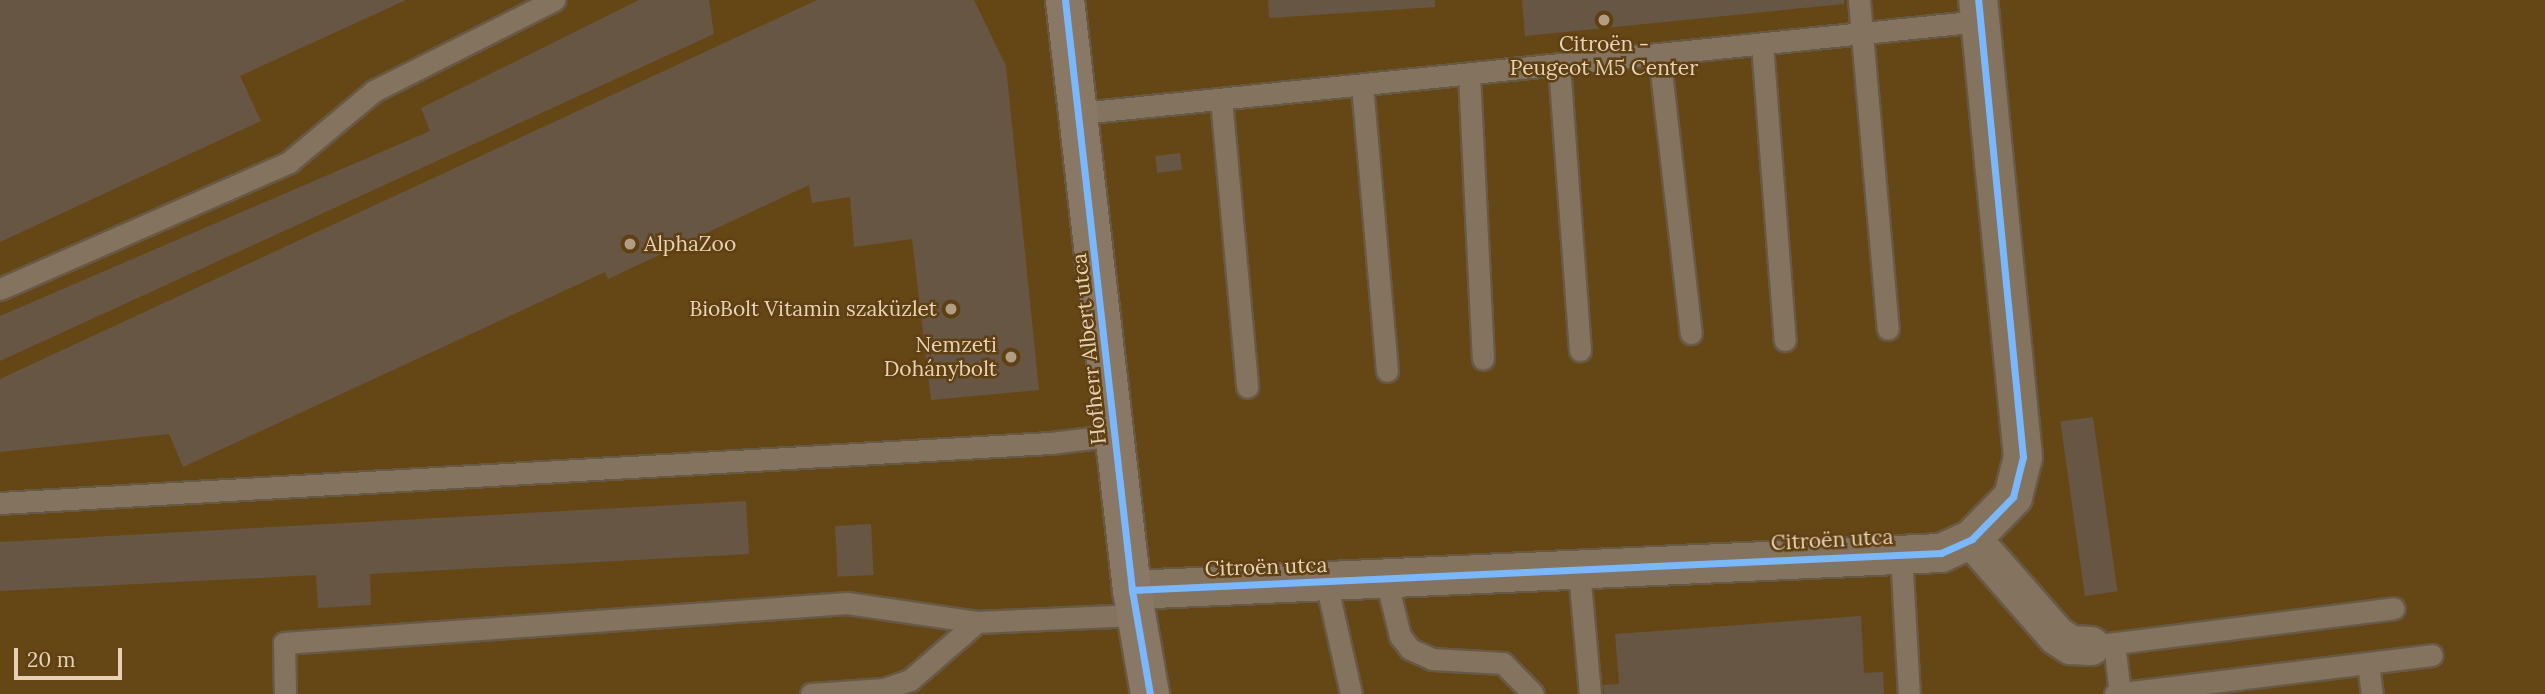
<!DOCTYPE html>
<meta charset="utf-8">
<style>
body{margin:0}
#map{position:relative;width:2545px;height:694px;overflow:hidden;background:#4d3c24;font-family:Lora,serif}
div>[style]{position:absolute}
[style*='--x']{left:calc(var(--x)*1px);top:calc(var(--y)*1px);width:calc(var(--w)*1px);rotate:calc(var(--a)*1deg)}
.built>*{inset:0;background:#654615;transform-origin:0 0}
.building>*{inset:0;background:#685644;transform-origin:0 0}
.roads{filter:drop-shadow(2px 0 #685945) drop-shadow(-2px 0 #685945) drop-shadow(0 2px #685945) drop-shadow(0 -2px #685945)}
.lane>*{height:21px;margin:-10.5px;padding:0 10.5px;transform-origin:10.5px;border-radius:10.5px;background:#83735f}
.street>*{height:38px;margin:-19px;padding:0 19px;transform-origin:19px;border-radius:19px;background:#83735f}
.secondary>*{height:38px;margin:-19px;padding:0 19px;transform-origin:19px;border-radius:19px;background:#897866}
.cycleway>*{height:7px;margin:-3.5px;padding:0 3.5px;transform-origin:3.5px;border-radius:3.5px;background:#7ab7fb}
.dots>*{width:19px;height:19px;translate:-50% -50%;box-sizing:border-box;border:4px solid #5e4013;border-radius:50%}
span{translate:-50% -50%;white-space:nowrap;text-align:center;line-height:1.15;-webkit-text-stroke:5px #5e4013;paint-order:stroke}
.poi-label{font-size:21px;color:#e8d1b5}
.left{translate:0 -50%;text-align:left}
.right{translate:-100% -50%;text-align:right}
.street-label{font-size:21px;color:#e8d1b5}
.scale{position:absolute;left:14px;top:648px;width:108px;height:32px;box-sizing:border-box;border:4px solid #e8d1b5;border-top:0;padding-left:9px;font-size:21px;line-height:24px;white-space:nowrap;color:#e8d1b5;-webkit-text-stroke:5px #5e4013;paint-order:stroke}
</style>
<div id="map">
<div class="built">
<div style="left:0;top:0;width:2545px;height:694px"></div>
</div>
<div class="building">
<div style="clip-path:polygon(0 0,406px 0,240px 76px,261px 121px,0 242px)"></div>
<div style="clip-path:polygon(639px 0,709px 0,714px 34px,0 361px,0 316px,430px 131px,421px 108px)"></div>
<div style="clip-path:polygon(817px 0,974px 0,1006px 66px,1039px 390px,931px 400px,912px 239px,854px 247px,850px 197px,812px 203px,809px 185px,608px 279px,605px 272px,183px 467px,169px 434px,0 452px,0 379px)"></div>
<div style="clip-path:polygon(1268px 0,1435px 0,1435px 7px,1269px 18px)"></div>
<div style="clip-path:polygon(1522px 0,1844px 0,1844px 4px,1525px 36px)"></div>
<div style="left:1180px;top:153px;width:17px;height:25px;rotate:83deg"></div>
<div style="left:2093px;top:417px;width:176px;height:33px;rotate:82deg"></div>
<div style="clip-path:polygon(746px 501px,749px 554px,370px 574px,371px 605px,318px 608px,316px 575px,0 591px,0 542px)"></div>
<div style="left:871px;top:524px;width:51px;height:36px;rotate:87deg"></div>
<div style="clip-path:polygon(1861px 616px,1864px 673px,1883px 672px,1884px 694px,1604px 694px,1603px 685px,1619px 684px,1615px 634px)"></div>
</div>
<div class="roads">
<div class="lane">
<div style="--x:1859;--y:0;--w:330;--a:85"></div>
<div style="--x:1762;--y:44;--w:297;--a:85.6"></div>
<div style="--x:1659;--y:54;--w:281;--a:83.5"></div>
<div style="--x:1559;--y:65;--w:286;--a:85.8"></div>
<div style="--x:1469;--y:74;--w:285;--a:87.2"></div>
<div style="--x:1362;--y:85;--w:287;--a:85"></div>
<div style="--x:1221;--y:99;--w:289;--a:84.8"></div>
<div style="--x:1081;--y:113;--w:904;--a:-5.84"></div>
<div style="--x:0;--y:289;--w:316;--a:-23.7"></div>
<div style="--x:289;--y:162;--w:111;--a:-39.9"></div>
<div style="--x:374;--y:91;--w:202;--a:-26.8"></div>
<div style="--x:0;--y:503;--w:1053;--a:-3.27"></div>
<div style="--x:1051;--y:443;--w:65;--a:-7"></div>
<div style="--x:1901;--y:553;--w:141;--a:86.8"></div>
<div style="--x:1579;--y:571;--w:123;--a:84.9"></div>
<div style="--x:1386;--y:579;--w:59;--a:76.2"></div>
<div style="--x:1400;--y:636;--w:16;--a:52"></div>
<div style="--x:1410;--y:649;--w:24;--a:24"></div>
<div style="--x:1432;--y:659;--w:71;--a:3.2"></div>
<div style="--x:1503;--y:663;--w:43;--a:45.9"></div>
<div style="--x:1326;--y:582;--w:115;--a:77.4"></div>
<div style="--x:2114;--y:643;--w:51;--a:83.3"></div>
<div style="--x:2091;--y:646;--w:305;--a:-7.1"></div>
<div style="--x:2368;--y:663;--w:31;--a:83"></div>
<div style="--x:285;--y:694;--w:51;--a:-91.1"></div>
<div style="--x:284;--y:643;--w:564;--a:-4.06"></div>
<div style="--x:847;--y:603;--w:131;--a:8.3"></div>
<div style="--x:977;--y:622;--w:159;--a:-2.5"></div>
<div style="--x:811;--y:694;--w:73;--a:-3.9"></div>
<div style="--x:884;--y:689;--w:28;--a:-19"></div>
<div style="--x:910;--y:680;--w:89;--a:-40.9"></div>
<div style="--x:2115;--y:694;--w:319;--a:-7"></div>
</div>
<div class="street">
<div style="--x:1972;--y:539;--w:129;--a:48.8"></div>
<div style="--x:2057;--y:636;--w:17;--a:33"></div>
<div style="--x:2071;--y:645;--w:20;--a:3"></div>
<div style="--x:1132;--y:590;--w:810;--a:-2.62"></div>
<div style="--x:1941;--y:553;--w:34;--a:-24"></div>
<div style="--x:1972;--y:539;--w:59;--a:-45.7"></div>
<div style="--x:2013;--y:497;--w:41;--a:-76"></div>
<div style="--x:2023;--y:457;--w:459;--a:-95.6"></div>
</div>
<div class="secondary">
<div style="--x:1065;--y:0;--w:594;--a:83.52"></div>
<div style="--x:1132;--y:590;--w:106;--a:80.2"></div>
</div>
</div>
<div class="cycleway">
<div style="--x:1065;--y:0;--w:594;--a:83.52"></div>
<div style="--x:1132;--y:590;--w:106;--a:80.2"></div>
<div style="--x:1132;--y:590;--w:810;--a:-2.62"></div>
<div style="--x:1941;--y:553;--w:34;--a:-24"></div>
<div style="--x:1972;--y:539;--w:59;--a:-45.7"></div>
<div style="--x:2013;--y:497;--w:41;--a:-76"></div>
<div style="--x:2023;--y:457;--w:459;--a:-95.6"></div>
</div>
<div class="dots">
<div style="left:1604px;top:20px;background:#b29d82"></div>
<div style="left:630px;top:244px;background:#b29d82"></div>
<div style="left:951px;top:309px;background:#b29d82"></div>
<div style="left:1011px;top:357px;background:#b29d82"></div>
</div>
<div class="poi-label">
<span style="left:1604px;top:56px">Citroën -<br>Peugeot M5 Center</span>
<span class="left" style="left:644px;top:244px">AlphaZoo</span>
<span class="right" style="left:937px;top:309px">BioBolt Vitamin szaküzlet</span>
<span class="right" style="left:997px;top:357px">Nemzeti<br>Dohánybolt</span>
</div>
<div class="street-label">
<span style="left:1089px;top:349px;rotate:-96deg">Hofherr Albert utca</span>
<span style="left:1832px;top:540px;rotate:-3deg">Citroën utca</span>
<span style="left:1266px;top:567px;rotate:-2deg">Citroën utca</span>
</div>
<div class="scale">20 m</div>
</div>
